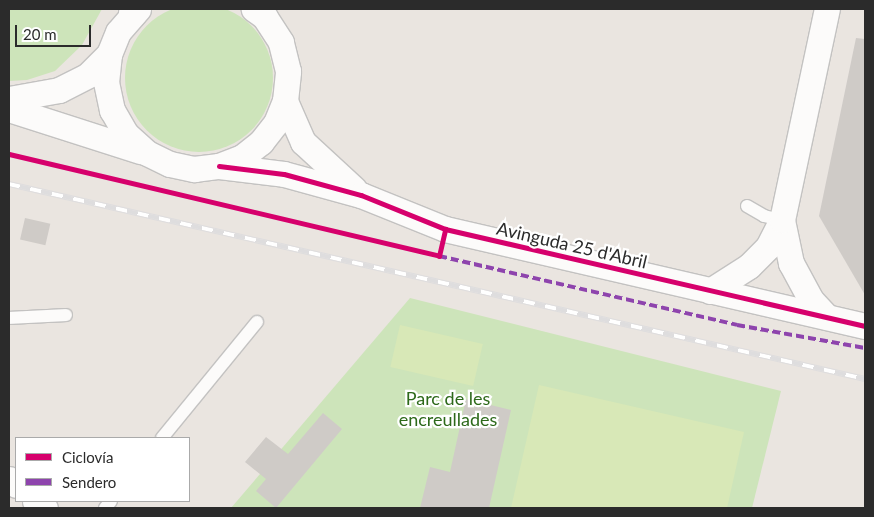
<!DOCTYPE html>
<meta charset="utf-8">
<style>
body{margin:0}
#map{position:relative;width:874px;height:517px;overflow:hidden;background:#eae5e0;font-family:Lato,sans-serif}
div>[style]{position:absolute}
[style*='--x']{left:calc(var(--x)*1px);top:calc(var(--y)*1px);width:calc(var(--w)*1px);rotate:calc(var(--a)*1deg)}
.green>*{inset:0;background:#cde4ba}
.round{border-radius:50%}
.pitch>*{inset:0;background:#d8e8b7;transform-origin:0 0}
.building>*{inset:0;background:#cfcbc7;transform-origin:0 0}
.roads{filter:drop-shadow(1px 0 #c3c2c1) drop-shadow(-1px 0 #c3c2c1) drop-shadow(0 1px #c3c2c1) drop-shadow(0 -1px #c3c2c1)}
.lane>*{height:12px;margin:-6px;padding:0 6px;transform-origin:6px;border-radius:6px;background:#fcfbfa}
.street>*{height:25px;margin:-12.5px;padding:0 12.5px;transform-origin:12.5px;border-radius:12.5px;background:#fcfbfa}
.secondary>*{height:28px;margin:-14px;padding:0 14px;transform-origin:14px;border-radius:14px;background:#fcfbfa}
.rail>*{height:5.5px;margin-top:-2.75px;transform-origin:0;background:repeating-linear-gradient(90deg,#fff 0 11px,#deddde 0 22px);box-sizing:border-box;border-block:1px solid #deddde}
.quiet>*{height:4px;margin-top:-2px;transform-origin:0;background:repeating-linear-gradient(90deg,#8e44ad 0 8px,transparent 0 12px)}
.cycleway>*{height:5px;margin:-2.5px;padding:0 2.5px;transform-origin:2.5px;border-radius:2.5px;background:#d6006c}
span{translate:-50% -50%;white-space:nowrap;text-align:center;line-height:1.15;-webkit-text-stroke:4.5px #fff;paint-order:stroke}
.street-label{font-size:18px;color:#2b2b2b}
.park-label{font-size:18px;color:#2d691a}
.frame{position:absolute;inset:0;border:10px solid #2b2b2b;pointer-events:none}
.legend{position:absolute;left:15px;top:437px;width:175px;height:65px;box-sizing:border-box;background:#fff;border:1px solid #aaa;margin:0;padding:6px 9px;list-style:none;font-size:15px;color:#2b2b2b}
.legend li{display:flex;align-items:center;gap:10px;height:25px}
.legend b{width:25px;border:1px solid #aaa}
.scale{position:absolute;left:15px;top:25px;width:76px;height:22px;box-sizing:border-box;border:2px solid #2b2b2b;border-top:0;padding-left:6px;font-size:15px;line-height:18px;white-space:nowrap;color:#2b2b2b;-webkit-text-stroke:4px #fff;paint-order:stroke}
</style>
<div id="map">
<div class="green">
<div class="round" style="left:125px;top:4px;width:148px;height:148px"></div>
<div style="clip-path:polygon(9px 9px,102px 9px,82px 45px,55px 71px,27px 80px,9px 81px)"></div>
<div style="clip-path:polygon(410px 298px,781px 391px,752px 508px,231px 508px)"></div>
</div>
<div class="pitch">
<div style="left:400px;top:325px;width:85px;height:43px;rotate:13deg"></div>
<div style="clip-path:polygon(539px 385px,744px 432px,727px 508px,511px 508px)"></div>
</div>
<div class="building">
<div style="clip-path:polygon(856px 38px,865px 39px,865px 295px,819px 216px)"></div>
<div style="left:25px;top:218px;width:26px;height:22px;rotate:13deg"></div>
<div style="clip-path:polygon(466px 399px,511px 410px,489px 508px,420px 508px,430px 467px,450px 472px)"></div>
<div style="clip-path:polygon(323px 413px,342px 429px,276px 508px,256px 491px,266px 479px,245px 462px,266px 437px,288px 454px)"></div>
</div>
<div class="roads">
<div class="lane">
<div style="--x:747;--y:206;--w:20;--a:30"></div>
<div style="--x:764;--y:216;--w:18;--a:13"></div>
<div style="--x:9;--y:318;--w:57;--a:-3"></div>
<div style="--x:162;--y:438;--w:150;--a:-50.7"></div>
<div style="--x:105;--y:508;--w:9;--a:-49"></div>
</div>
<div class="street">
<div style="--x:138;--y:9;--w:30;--a:131"></div>
<div style="--x:118;--y:32;--w:24;--a:112"></div>
<div style="--x:109;--y:54;--w:28;--a:96"></div>
<div style="--x:106;--y:82;--w:29;--a:78"></div>
<div style="--x:112;--y:110;--w:28;--a:60"></div>
<div style="--x:126;--y:134;--w:28;--a:42"></div>
<div style="--x:147;--y:153;--w:25;--a:26"></div>
<div style="--x:170;--y:164;--w:25;--a:12"></div>
<div style="--x:194;--y:169;--w:25;--a:-7"></div>
<div style="--x:219;--y:166;--w:25;--a:-21"></div>
<div style="--x:242;--y:157;--w:24;--a:-38"></div>
<div style="--x:261;--y:142;--w:24;--a:-52"></div>
<div style="--x:276;--y:123;--w:24;--a:-68"></div>
<div style="--x:285;--y:101;--w:30;--a:-84"></div>
<div style="--x:288;--y:71;--w:30;--a:-104"></div>
<div style="--x:281;--y:42;--w:30;--a:-123"></div>
<div style="--x:265;--y:17;--w:14;--a:-144"></div>
<div style="--x:9;--y:99;--w:51;--a:-10.2"></div>
<div style="--x:59;--y:90;--w:33;--a:-27"></div>
<div style="--x:88;--y:75;--w:30;--a:-45"></div>
<div style="--x:285;--y:101;--w:45;--a:66.3"></div>
<div style="--x:303;--y:142;--w:69;--a:42.7"></div>
<div style="--x:9;--y:109;--w:138;--a:17.8"></div>
<div style="--x:219;--y:166;--w:65;--a:7"></div>
<div style="--x:284;--y:174;--w:80;--a:15.3"></div>
<div style="--x:361;--y:195;--w:91;--a:22"></div>
<div style="--x:445;--y:229;--w:431;--a:13"></div>
<div style="--x:782;--y:220;--w:44;--a:78.2"></div>
<div style="--x:791;--y:263;--w:42;--a:61.6"></div>
<div style="--x:811;--y:300;--w:23;--a:47"></div>
<div style="--x:710;--y:291;--w:46;--a:-32.7"></div>
<div style="--x:749;--y:266;--w:27;--a:-45"></div>
<div style="--x:768;--y:247;--w:30;--a:-63"></div>
<div style="--x:782;--y:220;--w:216;--a:-78"></div>
<div style="--x:9;--y:479;--w:9;--a:41"></div>
<div style="--x:35;--y:501;--w:12;--a:35"></div>
</div>
<div class="secondary">
<div style="--x:133;--y:13;--w:4;--a:-76"></div>
</div>
</div>
<div class="rail">
<div style="--x:9;--y:184;--w:878;--a:12.83"></div>
</div>
<div class="quiet">
<div style="--x:439;--y:256;--w:306;--a:13"></div>
<div style="--x:737;--y:325;--w:130;--a:10.2"></div>
</div>
<div class="cycleway">
<div style="--x:9;--y:154;--w:442;--a:13.3"></div>
<div style="--x:439;--y:256;--w:28;--a:-77"></div>
<div style="--x:219;--y:166;--w:65;--a:7"></div>
<div style="--x:284;--y:174;--w:80;--a:15.3"></div>
<div style="--x:361;--y:195;--w:91;--a:22"></div>
<div style="--x:445;--y:229;--w:431;--a:13"></div>
</div>
<div class="street-label">
<span style="left:572px;top:245px;rotate:13deg">Avinguda 25 d'Abril</span>
</div>
<div class="park-label">
<span style="left:448px;top:409px">Parc de les<br>encreullades</span>
</div>
<div class="frame"></div>
<ul class="legend">
<li><b style="height:6px;background:#d6006c"></b>Ciclovía</li>
<li><b style="height:6px;background:#8e44ad"></b>Sendero</li>
</ul>
<div class="scale">20 m</div>
</div>
